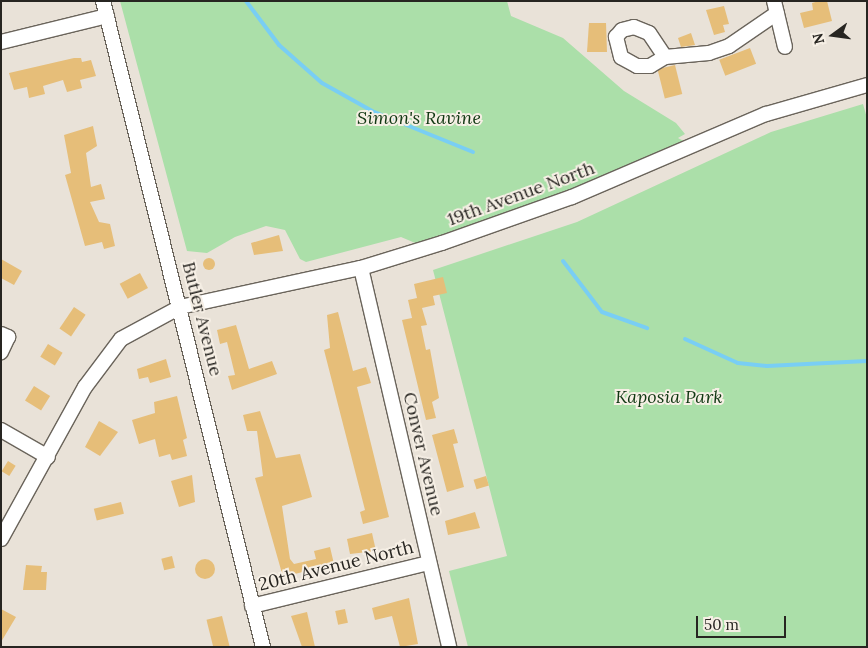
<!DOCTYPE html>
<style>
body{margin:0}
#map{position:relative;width:868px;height:648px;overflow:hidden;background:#e9e2d8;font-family:Lora,serif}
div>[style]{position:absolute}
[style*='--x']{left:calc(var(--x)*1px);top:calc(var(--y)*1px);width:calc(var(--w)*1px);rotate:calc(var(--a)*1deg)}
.green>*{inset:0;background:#abdfa9}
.stream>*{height:4px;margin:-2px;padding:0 2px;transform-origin:2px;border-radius:2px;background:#79cef4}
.building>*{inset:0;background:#e6be79;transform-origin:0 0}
.round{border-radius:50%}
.roads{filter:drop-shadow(1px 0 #6a645b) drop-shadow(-1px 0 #6a645b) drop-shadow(0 1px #6a645b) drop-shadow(0 -1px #6a645b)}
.minor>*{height:14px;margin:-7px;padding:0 7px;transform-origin:7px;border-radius:7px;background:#fff}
span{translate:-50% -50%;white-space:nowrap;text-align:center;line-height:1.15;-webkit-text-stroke:4px #f6efe5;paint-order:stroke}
.park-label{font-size:18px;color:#103712;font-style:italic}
.street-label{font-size:18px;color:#272521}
.frame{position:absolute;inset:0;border:2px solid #272521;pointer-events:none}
.north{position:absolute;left:808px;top:10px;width:50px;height:50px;-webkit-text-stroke:4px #f6efe5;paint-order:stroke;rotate:256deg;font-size:14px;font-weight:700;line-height:20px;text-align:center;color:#272521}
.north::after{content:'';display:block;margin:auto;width:18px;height:22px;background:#272521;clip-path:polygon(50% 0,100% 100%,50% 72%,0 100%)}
.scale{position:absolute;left:696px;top:616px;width:90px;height:22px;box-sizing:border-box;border:2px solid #272521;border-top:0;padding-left:6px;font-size:15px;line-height:18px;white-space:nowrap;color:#272521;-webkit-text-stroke:4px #f6efe5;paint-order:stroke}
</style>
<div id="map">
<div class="green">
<div style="clip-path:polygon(120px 1px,507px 1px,511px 16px,563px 38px,624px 91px,676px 123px,685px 134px,678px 138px,693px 146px,427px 248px,401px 237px,306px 262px,300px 259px,285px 230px,266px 226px,235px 237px,207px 253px,187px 251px)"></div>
<div style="clip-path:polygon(863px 104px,867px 118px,867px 647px,468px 647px,449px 571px,507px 556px,433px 270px,577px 222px,771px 132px)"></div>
</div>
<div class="stream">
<div style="--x:246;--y:1;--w:55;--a:53.1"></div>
<div style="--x:279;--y:45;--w:57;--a:41.5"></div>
<div style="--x:322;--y:83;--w:57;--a:29.2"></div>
<div style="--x:372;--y:111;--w:109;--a:22.1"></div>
<div style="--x:563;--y:261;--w:64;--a:52.6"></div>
<div style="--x:602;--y:312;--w:48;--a:19.6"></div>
<div style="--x:685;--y:339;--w:58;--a:24.4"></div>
<div style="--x:738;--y:363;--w:29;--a:6"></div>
<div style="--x:767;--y:366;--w:100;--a:-2.9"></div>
</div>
<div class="building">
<div style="clip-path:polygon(819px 1px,827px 1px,832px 21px,804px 28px,800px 13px,813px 10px,812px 3px)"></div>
<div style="clip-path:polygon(724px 6px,729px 24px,723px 25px,725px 32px,714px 35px,706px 10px)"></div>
<div style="clip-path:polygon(589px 23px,606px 23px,607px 52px,587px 52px)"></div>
<div style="clip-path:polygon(691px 33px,695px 45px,681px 47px,678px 38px)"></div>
<div style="left:750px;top:48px;width:17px;height:33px;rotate:69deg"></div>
<div style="clip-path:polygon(74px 58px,81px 58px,82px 62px,91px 60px,96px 76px,80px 80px,82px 88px,67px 92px,63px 80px,43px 86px,45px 94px,29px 98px,27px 87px,14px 90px,9px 73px)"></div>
<div style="left:675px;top:65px;width:30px;height:18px;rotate:76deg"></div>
<div style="clip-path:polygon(93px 126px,97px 146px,86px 153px,91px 187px,101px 184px,105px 199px,90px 202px,99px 222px,110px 224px,115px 246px,104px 249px,102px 242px,85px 246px,65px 175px,71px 173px,64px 135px)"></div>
<div style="clip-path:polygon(279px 235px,283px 251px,254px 255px,251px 243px)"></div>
<div class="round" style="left:203px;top:258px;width:12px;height:12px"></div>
<div style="clip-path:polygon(1px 259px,22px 271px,14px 285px,1px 278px)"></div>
<div style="left:140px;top:273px;width:17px;height:23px;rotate:62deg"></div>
<div style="clip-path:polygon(443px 277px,447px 293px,433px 296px,435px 305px,422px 308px,427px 325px,421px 326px,426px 350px,430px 349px,439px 398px,432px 402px,436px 418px,426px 420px,402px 320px,412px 318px,408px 300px,417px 298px,414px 284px)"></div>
<div style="left:74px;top:307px;width:14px;height:26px;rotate:34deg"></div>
<div style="clip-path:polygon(338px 312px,353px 371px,366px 367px,371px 383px,357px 387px,389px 517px,363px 524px,360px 512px,365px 510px,324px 350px,330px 348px,327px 315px)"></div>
<div style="clip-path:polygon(236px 325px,249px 369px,272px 361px,277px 374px,232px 390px,228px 376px,235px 375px,227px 342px,220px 344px,217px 330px)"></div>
<div style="left:48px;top:344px;width:17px;height:15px;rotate:31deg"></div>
<div style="clip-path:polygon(166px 359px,171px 377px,150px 383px,148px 377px,139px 379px,137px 369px)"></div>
<div style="left:34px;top:386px;width:19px;height:17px;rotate:32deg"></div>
<div style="clip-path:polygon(177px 396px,187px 438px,183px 440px,187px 456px,172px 460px,170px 454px,159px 457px,155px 439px,139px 444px,132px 420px,155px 413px,154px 402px)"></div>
<div style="clip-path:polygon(260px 411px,276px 458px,300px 454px,312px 497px,282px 506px,290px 559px,294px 564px,316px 559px,314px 551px,330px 547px,334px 564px,283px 577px,255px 478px,263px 476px,257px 431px,247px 431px,243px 415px)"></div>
<div style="clip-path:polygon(99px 421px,118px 432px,100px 456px,85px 447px)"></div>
<div style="clip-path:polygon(454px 429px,458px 443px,453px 444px,464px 487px,447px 492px,432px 435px)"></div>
<div style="left:8px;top:461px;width:9px;height:12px;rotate:32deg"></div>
<div style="clip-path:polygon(192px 475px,195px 502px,179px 507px,171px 481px)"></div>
<div style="left:486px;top:476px;width:10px;height:13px;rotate:73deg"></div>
<div style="left:121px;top:502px;width:12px;height:28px;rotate:76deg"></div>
<div style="clip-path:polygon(475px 512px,480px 528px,448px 535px,445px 521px)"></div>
<div style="clip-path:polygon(372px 533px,376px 551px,350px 554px,347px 539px)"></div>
<div style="left:172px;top:556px;width:12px;height:11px;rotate:76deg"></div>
<div class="round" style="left:195px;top:559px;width:20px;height:20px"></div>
<div style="clip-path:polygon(26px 565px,42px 566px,41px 572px,47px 572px,46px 590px,23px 590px)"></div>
<div style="clip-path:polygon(409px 598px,418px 644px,400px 647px,392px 616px,375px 620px,372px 608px)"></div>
<div style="clip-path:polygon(1px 609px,16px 617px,1px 642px)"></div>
<div style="left:345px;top:609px;width:14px;height:10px;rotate:78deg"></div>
<div style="clip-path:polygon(307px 612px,315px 647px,302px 647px,291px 616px)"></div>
<div style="left:222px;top:616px;width:32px;height:16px;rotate:76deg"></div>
</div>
<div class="roads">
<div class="minor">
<div style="--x:103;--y:1;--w:666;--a:76.09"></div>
<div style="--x:774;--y:1;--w:47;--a:76.6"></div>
<div style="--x:1;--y:42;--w:109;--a:-13.8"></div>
<div style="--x:665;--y:57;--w:17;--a:149"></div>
<div style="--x:650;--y:66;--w:13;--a:180"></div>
<div style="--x:637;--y:66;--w:18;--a:-151"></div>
<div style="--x:621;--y:57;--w:21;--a:-104"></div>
<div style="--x:616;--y:37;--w:9;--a:-49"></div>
<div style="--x:622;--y:30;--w:12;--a:-14"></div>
<div style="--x:634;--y:27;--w:16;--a:22"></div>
<div style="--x:649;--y:33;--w:29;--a:56"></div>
<div style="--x:665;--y:57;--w:44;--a:-5.2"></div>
<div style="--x:709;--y:53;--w:21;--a:-19"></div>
<div style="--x:729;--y:46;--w:58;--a:-34.5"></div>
<div style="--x:361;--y:268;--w:389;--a:76.9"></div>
<div style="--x:1;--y:334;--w:8;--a:23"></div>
<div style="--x:8;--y:337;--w:17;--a:115"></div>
<div style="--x:1;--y:430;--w:54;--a:29.9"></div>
<div style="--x:1;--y:539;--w:174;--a:-61.1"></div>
<div style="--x:85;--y:387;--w:60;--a:-53.1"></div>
<div style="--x:121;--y:339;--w:67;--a:-28.5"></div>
<div style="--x:180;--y:307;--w:185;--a:-12.2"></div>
<div style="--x:361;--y:268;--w:85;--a:-17.2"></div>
<div style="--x:442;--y:243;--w:138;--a:-19.5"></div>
<div style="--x:572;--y:197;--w:211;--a:-23.2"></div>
<div style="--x:766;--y:114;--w:105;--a:-16"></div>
<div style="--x:252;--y:606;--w:182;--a:-13.7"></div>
</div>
</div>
<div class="park-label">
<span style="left:419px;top:118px">Simon's Ravine</span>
<span style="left:669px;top:397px">Kaposia Park</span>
</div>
<div class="street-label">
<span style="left:521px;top:194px;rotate:-20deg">19th Avenue North</span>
<span style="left:202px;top:319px;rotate:76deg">Butler Avenue</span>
<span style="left:423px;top:454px;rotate:77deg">Conver Avenue</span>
<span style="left:336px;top:566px;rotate:-14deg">20th Avenue North</span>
</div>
<div class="frame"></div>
<div class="north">N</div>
<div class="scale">50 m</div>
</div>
